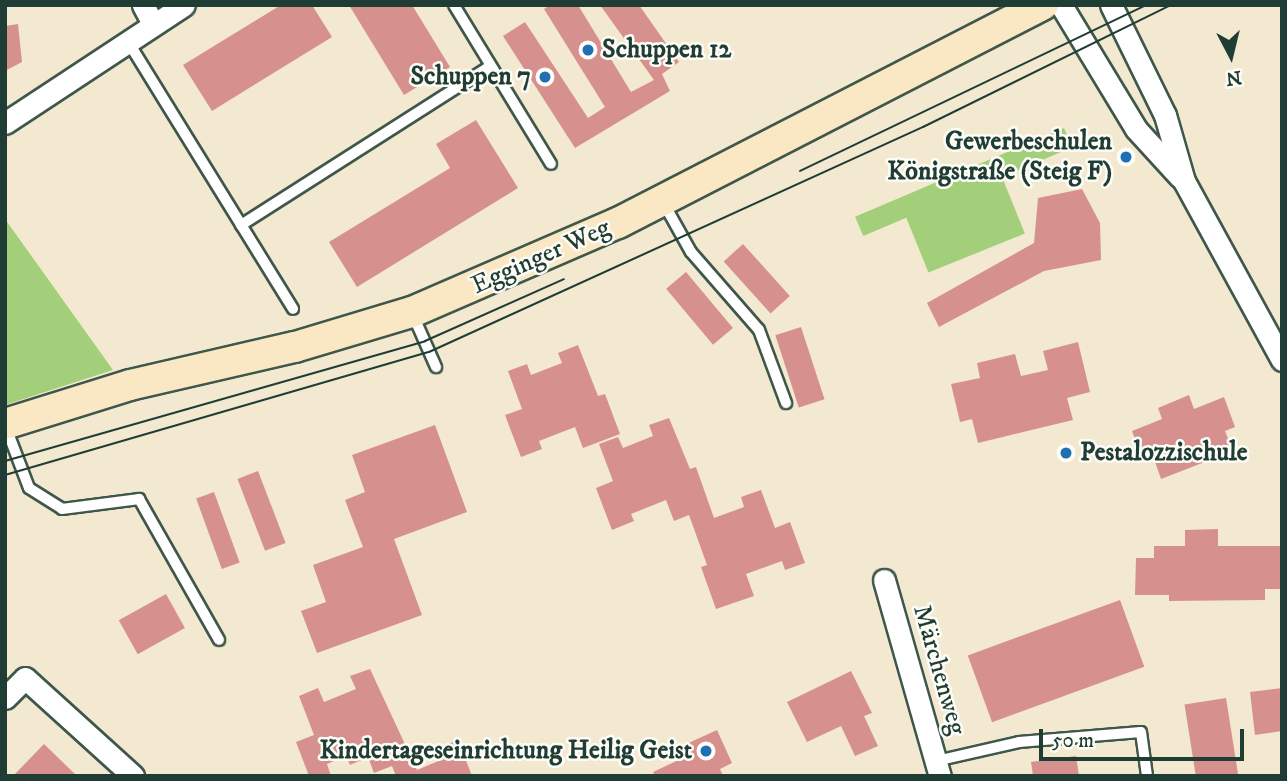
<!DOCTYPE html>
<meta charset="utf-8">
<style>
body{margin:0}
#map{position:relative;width:1287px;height:781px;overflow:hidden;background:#f2e9d0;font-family:"IM FELL DW Pica",serif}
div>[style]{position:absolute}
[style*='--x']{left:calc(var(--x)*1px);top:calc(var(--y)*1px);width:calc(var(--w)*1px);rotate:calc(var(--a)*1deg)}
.green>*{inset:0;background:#a3cf7b;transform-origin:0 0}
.building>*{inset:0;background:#d6918f;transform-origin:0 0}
.roads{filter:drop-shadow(2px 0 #3f574b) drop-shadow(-2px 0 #3f574b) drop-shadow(0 2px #3f574b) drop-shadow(0 -2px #3f574b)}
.lane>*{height:10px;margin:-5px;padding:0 5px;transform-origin:5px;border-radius:5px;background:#fff}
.street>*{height:21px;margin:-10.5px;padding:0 10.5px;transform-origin:10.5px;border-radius:10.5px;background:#fff}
.secondary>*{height:30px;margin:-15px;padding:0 15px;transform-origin:15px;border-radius:15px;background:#fae7c3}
.tram>*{height:2px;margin:-1px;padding:0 1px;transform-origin:1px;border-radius:1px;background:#1f3d34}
.dots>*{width:19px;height:19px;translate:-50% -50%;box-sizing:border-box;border:4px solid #fdfcf7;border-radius:50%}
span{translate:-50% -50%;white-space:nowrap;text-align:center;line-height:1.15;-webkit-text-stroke:5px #fdfcf7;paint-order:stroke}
.poi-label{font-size:26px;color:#1f3d34;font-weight:700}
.left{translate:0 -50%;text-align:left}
.right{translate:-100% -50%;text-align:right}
.street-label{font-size:26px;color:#1f3d34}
.frame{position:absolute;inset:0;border:7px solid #1f3d34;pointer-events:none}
.north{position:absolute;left:1196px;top:21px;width:70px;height:70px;-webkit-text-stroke:5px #fdfcf7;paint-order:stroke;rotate:173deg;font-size:19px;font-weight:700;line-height:28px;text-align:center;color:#1f3d34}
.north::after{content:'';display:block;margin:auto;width:24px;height:32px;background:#1f3d34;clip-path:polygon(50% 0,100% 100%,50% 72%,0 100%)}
.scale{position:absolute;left:1039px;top:729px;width:205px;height:32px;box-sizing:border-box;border:4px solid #1f3d34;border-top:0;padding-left:9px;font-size:21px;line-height:24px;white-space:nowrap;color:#1f3d34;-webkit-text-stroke:5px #fdfcf7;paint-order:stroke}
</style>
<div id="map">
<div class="green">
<div style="left:1064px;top:128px;width:21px;height:227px;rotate:67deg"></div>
<div style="left:1002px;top:177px;width:61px;height:104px;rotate:68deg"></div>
<div style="clip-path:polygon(5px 219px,113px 370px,5px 405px)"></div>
</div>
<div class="building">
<div style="clip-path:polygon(281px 5px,312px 5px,332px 37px,212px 111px,183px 65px)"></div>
<div style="clip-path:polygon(349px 5px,412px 5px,450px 67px,404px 95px)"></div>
<div style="clip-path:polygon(550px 5px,578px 5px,631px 92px,654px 80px,600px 5px,639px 5px,679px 62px,662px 74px,670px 91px,575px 148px,503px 36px,525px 22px,588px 118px,605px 107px,544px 9px)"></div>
<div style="clip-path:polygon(18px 24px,22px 62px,5px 71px,5px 26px)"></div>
<div style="clip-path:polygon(476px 120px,518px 188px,357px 287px,329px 242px,450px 168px,436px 144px)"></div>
<div style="clip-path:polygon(1082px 189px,1100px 223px,1101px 260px,1044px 271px,939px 327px,927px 303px,1034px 243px,1038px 198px)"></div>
<div style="left:743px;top:244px;width:70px;height:26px;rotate:48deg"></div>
<div style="left:686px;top:272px;width:73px;height:26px;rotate:50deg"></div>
<div style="left:801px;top:327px;width:76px;height:27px;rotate:72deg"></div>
<div style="clip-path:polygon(1078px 342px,1090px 392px,1067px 398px,1073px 420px,978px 443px,972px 419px,960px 422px,951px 384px,980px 378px,977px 363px,1015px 354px,1021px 376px,1048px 370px,1043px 351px)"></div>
<div style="clip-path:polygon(578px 345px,598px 396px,605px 394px,620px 434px,583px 448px,575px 427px,539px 441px,542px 449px,521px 457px,505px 415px,522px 409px,508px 371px,527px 364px,531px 375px,562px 363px,558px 353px)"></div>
<div style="clip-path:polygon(1189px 395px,1194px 409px,1224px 397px,1235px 427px,1225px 431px,1233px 451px,1161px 479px,1153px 456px,1143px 460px,1132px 431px,1162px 419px,1158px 408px)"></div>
<div style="clip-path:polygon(669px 418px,690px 469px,696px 467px,714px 518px,744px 507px,741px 497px,761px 490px,775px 528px,790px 522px,805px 563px,785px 570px,782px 561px,746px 574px,754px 596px,716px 609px,701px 567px,707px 565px,689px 515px,674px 521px,666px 500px,631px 514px,634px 521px,612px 530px,596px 488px,613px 481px,599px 444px,618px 437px,623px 448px,653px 436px,649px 425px)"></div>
<div style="clip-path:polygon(435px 425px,467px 512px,394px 539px,422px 615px,317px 653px,301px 611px,326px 602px,313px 565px,363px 547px,345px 500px,365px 492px,352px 455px)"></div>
<div style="left:258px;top:471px;width:77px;height:22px;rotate:69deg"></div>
<div style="left:214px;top:492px;width:75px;height:19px;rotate:70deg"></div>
<div style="clip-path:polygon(1218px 529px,1218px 546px,1282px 546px,1282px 589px,1265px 589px,1265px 600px,1169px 601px,1169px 595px,1135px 595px,1136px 558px,1154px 558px,1154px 546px,1185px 546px,1185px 530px)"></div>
<div style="left:166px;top:594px;width:39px;height:54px;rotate:61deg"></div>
<div style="left:1120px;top:600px;width:71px;height:162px;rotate:70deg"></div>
<div style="clip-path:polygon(370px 669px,417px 770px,448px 757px,443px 746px,458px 740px,472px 776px,396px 776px,392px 766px,374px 773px,368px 757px,350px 765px,346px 756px,327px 764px,331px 776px,309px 776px,296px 742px,314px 735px,299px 696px,318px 688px,324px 702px,356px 689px,350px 676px)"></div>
<div style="clip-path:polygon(851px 671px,872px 713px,864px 716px,878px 746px,855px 756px,841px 726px,807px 742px,787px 702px)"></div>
<div style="clip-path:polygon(1282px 688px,1282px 731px,1255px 735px,1250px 692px)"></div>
<div style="left:1226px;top:698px;width:79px;height:42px;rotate:81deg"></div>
<div style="clip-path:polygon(717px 730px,732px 763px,720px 769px,723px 776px,655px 776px,653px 772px,687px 756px,682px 746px)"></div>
<div style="clip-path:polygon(44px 744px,77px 776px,13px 776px)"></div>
<div style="clip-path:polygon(1076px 756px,1079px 776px,1033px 776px,1031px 762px)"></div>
</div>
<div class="roads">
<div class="lane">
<div style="--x:454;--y:5;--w:186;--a:58.6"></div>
<div style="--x:127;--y:40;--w:316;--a:58.3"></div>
<div style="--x:663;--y:202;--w:57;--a:60.8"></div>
<div style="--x:691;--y:252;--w:103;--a:48.9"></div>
<div style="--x:759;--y:330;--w:78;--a:69.7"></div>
<div style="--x:241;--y:225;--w:296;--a:-32.5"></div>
<div style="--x:413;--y:315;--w:57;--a:66.1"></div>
<div style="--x:5;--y:425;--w:67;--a:69.1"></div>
<div style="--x:29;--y:488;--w:39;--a:32"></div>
<div style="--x:62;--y:509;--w:78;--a:-7.4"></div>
<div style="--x:139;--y:499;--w:162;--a:60.4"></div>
<div style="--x:936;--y:761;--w:85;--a:-12.9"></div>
<div style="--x:1019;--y:742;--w:122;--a:-4.7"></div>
<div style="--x:1141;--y:732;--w:44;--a:82.2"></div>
</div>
<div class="street">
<div style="--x:143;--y:5;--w:21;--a:62"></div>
<div style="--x:1061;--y:5;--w:145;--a:58.8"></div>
<div style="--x:1136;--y:129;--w:65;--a:47.5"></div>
<div style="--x:1111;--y:5;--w:123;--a:63.9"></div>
<div style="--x:1165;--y:115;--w:69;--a:73.9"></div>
<div style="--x:1184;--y:181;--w:204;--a:61.3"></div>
<div style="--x:5;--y:123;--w:214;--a:-33.4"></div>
<div style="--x:884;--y:580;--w:204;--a:74.1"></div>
<div style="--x:5;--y:698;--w:28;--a:-45"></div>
<div style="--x:25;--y:678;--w:146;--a:42.2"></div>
</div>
<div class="secondary">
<div style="--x:5;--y:424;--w:131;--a:-17.3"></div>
<div style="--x:130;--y:385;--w:169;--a:-13"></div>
<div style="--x:295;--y:347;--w:122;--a:-16.7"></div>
<div style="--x:412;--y:312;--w:224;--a:-23.4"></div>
<div style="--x:618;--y:223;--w:478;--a:-27.2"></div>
</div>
</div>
<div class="tram">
<div style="--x:800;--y:171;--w:385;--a:-25.6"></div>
<div style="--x:5;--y:461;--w:437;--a:-15.9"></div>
<div style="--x:425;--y:341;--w:152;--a:-24"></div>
<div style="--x:5;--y:475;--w:441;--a:-16.2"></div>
<div style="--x:429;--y:352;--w:543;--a:-24.49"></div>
<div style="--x:923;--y:127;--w:276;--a:-26.2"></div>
</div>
<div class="dots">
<div style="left:588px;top:50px;background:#1f6fb2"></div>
<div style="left:545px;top:77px;background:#1f6fb2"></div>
<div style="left:1126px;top:157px;background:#1f6fb2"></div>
<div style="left:1066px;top:453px;background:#1f6fb2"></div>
<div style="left:706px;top:751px;background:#1f6fb2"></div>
</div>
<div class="poi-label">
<span class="left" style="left:602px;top:50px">Schuppen 12</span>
<span class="right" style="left:531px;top:77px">Schuppen 7</span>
<span class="right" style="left:1112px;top:157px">Gewerbeschulen<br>Königstraße (Steig F)</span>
<span class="left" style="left:1080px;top:453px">Pestalozzischule</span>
<span class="right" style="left:692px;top:751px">Kindertageseinrichtung Heilig Geist</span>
</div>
<div class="street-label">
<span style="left:541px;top:257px;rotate:-24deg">Egginger Weg</span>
<span style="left:939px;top:670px;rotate:74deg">Märchenweg</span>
</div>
<div class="frame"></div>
<div class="north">N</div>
<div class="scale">50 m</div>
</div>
